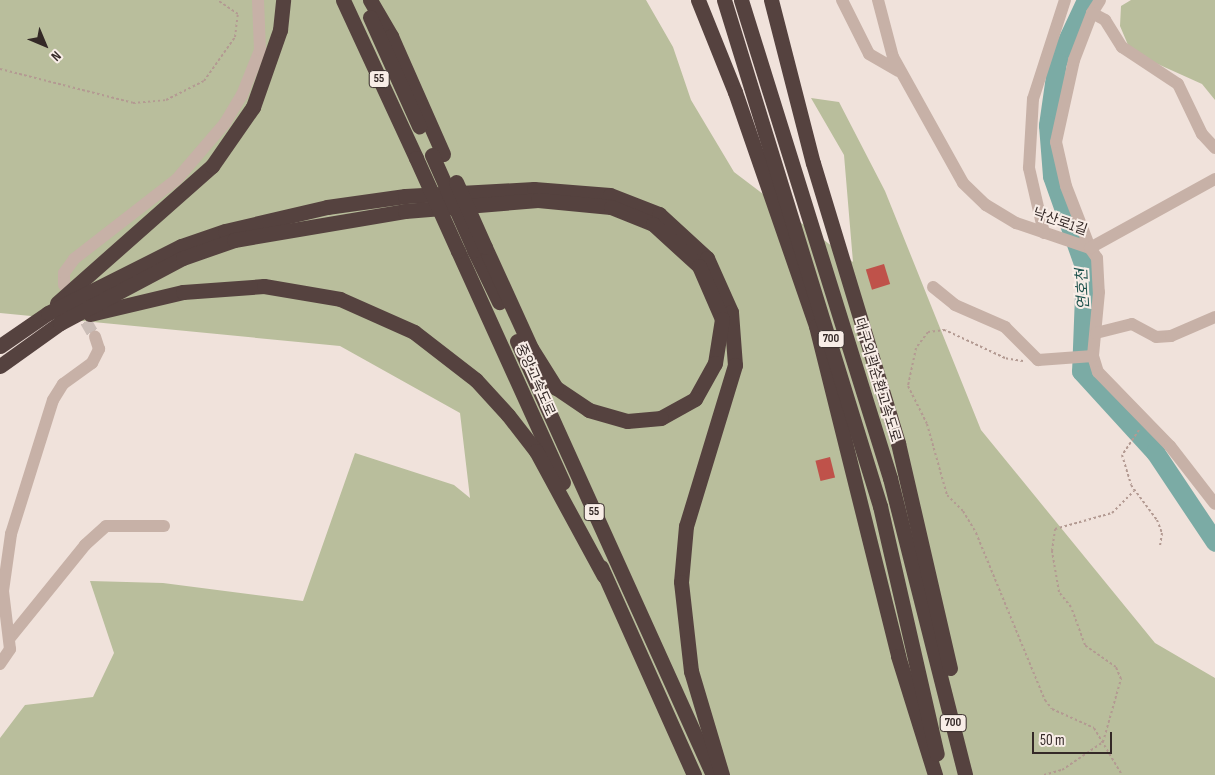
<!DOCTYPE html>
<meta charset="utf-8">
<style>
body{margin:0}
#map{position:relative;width:1215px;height:775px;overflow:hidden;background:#f0e2db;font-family:"Sofia Sans Condensed","Noto Sans KR",sans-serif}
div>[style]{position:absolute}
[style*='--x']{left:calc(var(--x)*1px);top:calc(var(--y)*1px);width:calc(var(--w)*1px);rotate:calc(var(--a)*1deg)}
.green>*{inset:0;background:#b9be9c}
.river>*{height:19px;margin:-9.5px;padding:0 9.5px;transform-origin:9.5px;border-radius:9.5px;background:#7baba5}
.building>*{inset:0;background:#bf524a;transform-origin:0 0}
.minor-tunnel>*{height:12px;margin-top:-6px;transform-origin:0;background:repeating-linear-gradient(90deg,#cabdb7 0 12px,transparent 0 18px)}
.path>*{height:2px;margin-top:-1px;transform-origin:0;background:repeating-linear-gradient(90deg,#b39a92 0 2.5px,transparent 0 5px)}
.minor>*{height:12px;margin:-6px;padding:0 6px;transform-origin:6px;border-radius:6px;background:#c7b1a7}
.highway>*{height:15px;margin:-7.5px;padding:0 7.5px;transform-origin:7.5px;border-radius:7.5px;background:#55423f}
.highway-bridge>*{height:15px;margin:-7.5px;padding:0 7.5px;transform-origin:7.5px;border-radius:7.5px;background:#55423f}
span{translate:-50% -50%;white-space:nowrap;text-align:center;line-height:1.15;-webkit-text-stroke:4px #f8ede7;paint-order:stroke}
.shield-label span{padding:1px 4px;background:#f8ede7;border:1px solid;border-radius:4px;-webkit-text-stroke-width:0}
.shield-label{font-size:12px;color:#342927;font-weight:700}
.street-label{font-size:14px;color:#342927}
.water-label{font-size:15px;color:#1f534e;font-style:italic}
.north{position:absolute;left:20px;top:20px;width:50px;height:50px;-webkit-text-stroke:4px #f8ede7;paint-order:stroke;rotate:135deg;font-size:14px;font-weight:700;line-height:20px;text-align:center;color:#342927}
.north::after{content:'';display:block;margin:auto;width:18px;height:22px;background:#342927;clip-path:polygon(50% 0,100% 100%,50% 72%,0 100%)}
.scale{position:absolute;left:1032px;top:732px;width:80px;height:22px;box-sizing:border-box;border:2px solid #342927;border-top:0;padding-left:6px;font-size:15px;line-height:18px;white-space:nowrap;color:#342927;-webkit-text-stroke:4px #f8ede7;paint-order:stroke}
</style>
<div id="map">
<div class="green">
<div style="clip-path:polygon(0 0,646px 0,673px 47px,691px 100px,734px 172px,853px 262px,844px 155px,811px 98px,839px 102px,885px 191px,981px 430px,1155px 643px,1215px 678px,1215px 775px,0 775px,0 738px,25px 705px,93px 697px,114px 653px,90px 581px,163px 583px,303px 601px,355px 453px,454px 485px,470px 498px,460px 413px,340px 346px,0 313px)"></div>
<div style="clip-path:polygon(1131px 0,1215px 0,1215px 100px,1202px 84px,1131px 52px,1120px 26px,1121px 6px)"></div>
</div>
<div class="river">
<div style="--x:1086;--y:0;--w:68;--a:115.1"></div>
<div style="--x:1057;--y:62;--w:64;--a:98.1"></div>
<div style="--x:1048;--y:125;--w:51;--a:85.5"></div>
<div style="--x:1052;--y:176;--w:99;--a:70.5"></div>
<div style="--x:1085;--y:269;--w:102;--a:92.2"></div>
<div style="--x:1081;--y:371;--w:110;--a:47.6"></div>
<div style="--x:1155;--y:452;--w:108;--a:56.3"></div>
</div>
<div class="building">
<div style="left:884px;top:264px;width:21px;height:19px;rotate:73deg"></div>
<div style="left:830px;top:457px;width:21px;height:15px;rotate:76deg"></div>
</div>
<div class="minor-tunnel">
<div style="--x:77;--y:306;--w:36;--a:60"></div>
</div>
<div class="path">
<div style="--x:0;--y:69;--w:137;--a:14.3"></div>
<div style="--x:133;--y:103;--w:33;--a:-5"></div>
<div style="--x:166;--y:100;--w:42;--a:-26.6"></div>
<div style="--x:204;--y:81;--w:54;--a:-54.8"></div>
<div style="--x:235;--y:37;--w:23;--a:-83"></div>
<div style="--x:238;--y:14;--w:25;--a:-146"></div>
<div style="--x:1023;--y:361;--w:18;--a:-171"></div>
<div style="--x:1005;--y:358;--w:66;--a:-155"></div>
<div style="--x:945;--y:330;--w:17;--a:173"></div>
<div style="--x:928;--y:332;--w:20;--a:127"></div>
<div style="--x:916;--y:348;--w:39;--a:102"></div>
<div style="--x:908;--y:386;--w:42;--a:63.4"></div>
<div style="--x:927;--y:424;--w:74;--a:74.3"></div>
<div style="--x:947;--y:495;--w:23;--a:45"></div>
<div style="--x:963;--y:511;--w:26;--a:59"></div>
<div style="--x:976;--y:533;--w:181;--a:67.6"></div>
<div style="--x:1045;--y:700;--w:11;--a:52"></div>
<div style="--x:1052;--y:709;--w:46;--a:24.3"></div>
<div style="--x:1094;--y:728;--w:55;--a:59.2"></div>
<div style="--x:1139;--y:430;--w:30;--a:124"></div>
<div style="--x:1122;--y:455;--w:31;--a:73"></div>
<div style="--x:1131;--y:485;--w:44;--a:53.4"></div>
<div style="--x:1157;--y:520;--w:14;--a:69"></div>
<div style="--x:1162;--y:533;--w:13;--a:99"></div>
<div style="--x:1044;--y:775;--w:19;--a:-16"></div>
<div style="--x:1062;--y:770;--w:50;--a:-34.3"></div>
<div style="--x:1103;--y:742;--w:66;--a:-74.1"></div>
<div style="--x:1121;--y:679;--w:13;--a:-113"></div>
<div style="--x:1116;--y:667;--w:38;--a:-145"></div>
<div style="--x:1085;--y:645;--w:40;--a:-110.2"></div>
<div style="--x:1071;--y:607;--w:19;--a:-129"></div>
<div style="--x:1059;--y:592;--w:42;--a:-99.7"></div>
<div style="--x:1052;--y:551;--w:22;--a:-82"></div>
<div style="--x:1055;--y:529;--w:59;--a:-15.7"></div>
<div style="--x:1112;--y:513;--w:31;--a:-45"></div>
</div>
<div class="minor">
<div style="--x:842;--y:0;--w:60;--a:63.4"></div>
<div style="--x:869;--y:54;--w:34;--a:30"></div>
<div style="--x:878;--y:0;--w:59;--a:75.3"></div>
<div style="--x:893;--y:57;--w:144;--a:60.9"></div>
<div style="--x:963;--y:183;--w:32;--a:44"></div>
<div style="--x:986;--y:205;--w:35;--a:31"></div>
<div style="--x:1016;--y:223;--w:78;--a:18.7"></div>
<div style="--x:1090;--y:248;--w:12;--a:55"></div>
<div style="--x:1097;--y:258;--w:34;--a:87"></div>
<div style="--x:1099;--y:292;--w:64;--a:95.4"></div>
<div style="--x:1093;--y:356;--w:17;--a:73"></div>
<div style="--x:1098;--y:372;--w:103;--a:45.8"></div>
<div style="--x:1170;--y:446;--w:73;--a:52.2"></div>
<div style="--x:1092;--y:13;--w:15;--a:-58"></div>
<div style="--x:1044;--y:233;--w:67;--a:-103"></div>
<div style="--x:1029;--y:168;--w:69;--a:-86.7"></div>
<div style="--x:1033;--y:99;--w:104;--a:-72.1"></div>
<div style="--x:1090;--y:248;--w:66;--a:-111.2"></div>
<div style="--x:1066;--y:186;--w:45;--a:-102.8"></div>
<div style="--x:1056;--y:142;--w:84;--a:-77.6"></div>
<div style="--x:1074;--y:60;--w:50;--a:-69"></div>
<div style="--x:1092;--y:13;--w:15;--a:28"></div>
<div style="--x:1105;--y:20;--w:32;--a:58"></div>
<div style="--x:1122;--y:47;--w:67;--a:33.5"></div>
<div style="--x:1178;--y:84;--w:55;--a:64.4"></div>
<div style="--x:1202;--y:134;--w:19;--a:47"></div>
<div style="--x:1090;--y:248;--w:143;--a:-28.9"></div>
<div style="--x:64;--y:285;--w:12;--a:-90"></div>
<div style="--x:64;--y:273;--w:17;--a:-54"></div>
<div style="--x:74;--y:259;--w:130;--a:-37.8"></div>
<div style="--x:177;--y:179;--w:74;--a:-49.4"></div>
<div style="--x:225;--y:123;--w:33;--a:-59"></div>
<div style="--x:242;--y:95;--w:48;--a:-68.2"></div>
<div style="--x:260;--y:50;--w:50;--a:-92.3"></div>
<div style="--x:933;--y:287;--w:28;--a:39"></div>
<div style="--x:955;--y:305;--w:55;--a:23.7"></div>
<div style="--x:1005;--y:327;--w:47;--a:45"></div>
<div style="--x:1038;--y:360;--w:55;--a:-4.2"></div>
<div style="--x:1096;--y:333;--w:37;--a:-14"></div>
<div style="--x:1132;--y:324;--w:27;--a:28"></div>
<div style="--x:1156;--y:337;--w:15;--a:-4"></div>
<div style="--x:1171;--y:336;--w:48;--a:-23.4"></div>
<div style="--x:9;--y:639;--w:121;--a:-51"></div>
<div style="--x:85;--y:545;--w:28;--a:-42"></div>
<div style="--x:106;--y:526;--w:58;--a:0"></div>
<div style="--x:0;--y:664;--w:18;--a:-56"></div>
<div style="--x:10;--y:649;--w:58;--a:-96.9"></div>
<div style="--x:3;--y:591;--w:58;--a:-82"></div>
<div style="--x:11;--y:534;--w:140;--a:-72.6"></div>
<div style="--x:53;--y:400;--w:19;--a:-58"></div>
<div style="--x:63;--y:384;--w:36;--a:-36"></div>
<div style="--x:92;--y:363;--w:16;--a:-63"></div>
<div style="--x:99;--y:349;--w:13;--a:-108"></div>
</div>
<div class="highway">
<div style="--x:343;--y:0;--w:174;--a:65.2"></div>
<div style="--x:370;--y:0;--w:42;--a:59.7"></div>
<div style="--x:391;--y:36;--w:129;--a:66.2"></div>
<div style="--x:698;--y:0;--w:99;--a:68.1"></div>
<div style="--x:735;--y:92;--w:248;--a:70.9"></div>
<div style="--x:816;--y:326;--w:340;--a:76"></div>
<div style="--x:898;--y:656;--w:125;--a:72.7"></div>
<div style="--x:724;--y:0;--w:530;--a:72.87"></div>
<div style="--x:880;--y:506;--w:254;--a:77.1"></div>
<div style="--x:741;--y:0;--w:501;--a:72.69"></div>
<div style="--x:890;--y:478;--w:306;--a:75.8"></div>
<div style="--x:771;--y:0;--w:168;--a:75.6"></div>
<div style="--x:813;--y:163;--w:293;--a:73.1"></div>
<div style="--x:898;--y:443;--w:231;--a:77"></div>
<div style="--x:370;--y:17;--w:120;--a:65.8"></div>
<div style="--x:474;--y:250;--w:58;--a:64.3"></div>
<div style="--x:458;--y:251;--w:254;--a:65.6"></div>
<div style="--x:57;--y:303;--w:207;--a:-41.5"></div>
<div style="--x:212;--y:166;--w:72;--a:-55.2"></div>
<div style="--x:253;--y:107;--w:82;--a:-70.7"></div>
<div style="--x:280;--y:30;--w:30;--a:-84"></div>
<div style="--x:90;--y:314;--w:96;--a:-13.3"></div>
<div style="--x:183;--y:292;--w:81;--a:-4.2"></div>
<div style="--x:264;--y:286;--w:77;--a:9.7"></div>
<div style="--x:340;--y:299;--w:81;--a:24"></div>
<div style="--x:414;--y:332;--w:78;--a:37.7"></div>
<div style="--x:476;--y:380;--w:47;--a:47.6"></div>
<div style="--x:508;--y:415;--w:46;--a:52.1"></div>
<div style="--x:536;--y:451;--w:142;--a:61.5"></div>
<div style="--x:517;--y:341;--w:476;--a:65.7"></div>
<div style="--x:0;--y:346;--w:58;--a:-34.5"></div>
<div style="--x:48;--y:313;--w:149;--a:-26.7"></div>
<div style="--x:181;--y:246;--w:46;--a:-18.8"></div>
<div style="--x:225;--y:231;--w:105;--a:-13.2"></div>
<div style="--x:327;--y:207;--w:79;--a:-8"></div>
<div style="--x:405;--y:196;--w:129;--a:-3.1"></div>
<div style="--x:534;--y:189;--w:76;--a:4.5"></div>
<div style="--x:610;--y:195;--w:53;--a:21.2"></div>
<div style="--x:659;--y:214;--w:65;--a:42.5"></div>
<div style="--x:707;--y:258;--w:59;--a:66"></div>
<div style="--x:731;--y:312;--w:53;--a:85.7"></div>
<div style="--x:735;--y:365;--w:168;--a:106.9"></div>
<div style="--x:686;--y:526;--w:56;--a:95.1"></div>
<div style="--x:681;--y:582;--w:90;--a:83.6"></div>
<div style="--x:691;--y:671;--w:109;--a:73.4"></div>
<div style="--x:0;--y:366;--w:74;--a:-35.6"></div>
<div style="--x:60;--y:323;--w:139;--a:-27.9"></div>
<div style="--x:183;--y:258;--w:54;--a:-19.4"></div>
<div style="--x:234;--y:240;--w:173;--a:-9.6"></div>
<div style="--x:405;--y:211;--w:133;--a:-4.7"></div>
<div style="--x:538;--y:200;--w:73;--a:5.5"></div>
<div style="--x:611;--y:207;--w:45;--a:22"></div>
<div style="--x:653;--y:224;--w:62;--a:42.4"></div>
<div style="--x:699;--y:266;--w:58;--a:66.5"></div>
<div style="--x:722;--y:319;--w:45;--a:99"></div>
<div style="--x:715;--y:363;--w:41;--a:119.1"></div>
<div style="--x:695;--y:399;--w:39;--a:151"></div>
<div style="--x:661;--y:418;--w:34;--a:175"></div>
<div style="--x:627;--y:421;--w:40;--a:-164"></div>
<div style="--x:589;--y:410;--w:40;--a:-146"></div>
<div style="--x:556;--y:388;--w:47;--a:-122"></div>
<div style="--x:531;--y:348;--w:111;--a:-114.5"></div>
<div style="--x:601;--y:567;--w:228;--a:65.9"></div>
</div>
<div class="highway-bridge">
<div style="--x:432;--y:155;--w:104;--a:66.1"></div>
<div style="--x:416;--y:158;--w:102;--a:65.7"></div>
<div style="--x:456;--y:182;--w:71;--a:66"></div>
</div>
<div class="shield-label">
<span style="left:379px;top:79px">55</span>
<span style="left:831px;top:339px">700</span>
<span style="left:594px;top:512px">55</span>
<span style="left:953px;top:723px">700</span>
</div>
<div class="street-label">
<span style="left:1060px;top:222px;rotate:19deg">낙산로1길</span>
<span style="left:535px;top:380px;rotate:66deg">중앙고속도로</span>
<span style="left:877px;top:380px;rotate:73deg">대구외곽순환고속도로</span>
</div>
<div class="water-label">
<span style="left:1083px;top:289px;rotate:-93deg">연호천</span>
</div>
<div class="north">N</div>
<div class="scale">50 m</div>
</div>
